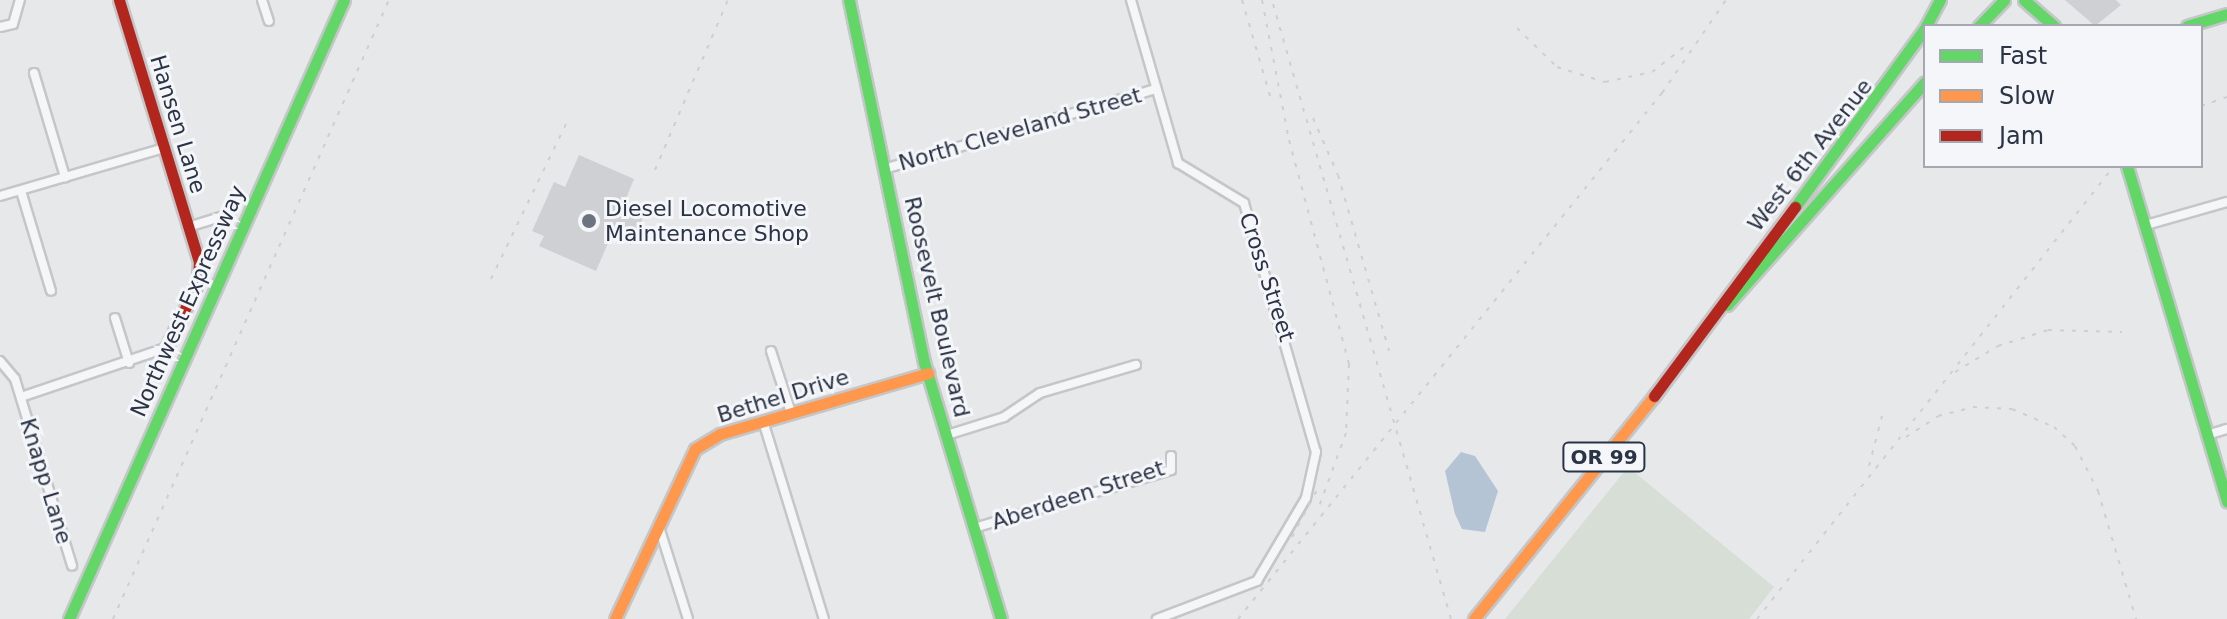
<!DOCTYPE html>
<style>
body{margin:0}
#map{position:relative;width:2227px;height:619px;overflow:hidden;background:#e6e8ea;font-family:"DejaVu Sans",sans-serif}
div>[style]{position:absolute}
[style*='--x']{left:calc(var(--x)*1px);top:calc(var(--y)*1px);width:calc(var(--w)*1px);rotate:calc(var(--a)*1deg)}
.green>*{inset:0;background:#d6ded6}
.water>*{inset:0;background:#b4c4d5}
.building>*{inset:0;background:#ced0d3}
.roads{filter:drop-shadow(2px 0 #c4c6c8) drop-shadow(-2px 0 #c4c6c8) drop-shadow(0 2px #c4c6c8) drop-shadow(0 -2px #c4c6c8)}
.street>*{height:8px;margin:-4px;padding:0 4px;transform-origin:4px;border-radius:4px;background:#f5f6f7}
.fast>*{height:11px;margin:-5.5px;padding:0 5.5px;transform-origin:5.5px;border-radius:5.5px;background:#63d668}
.slow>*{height:11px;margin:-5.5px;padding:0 5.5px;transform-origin:5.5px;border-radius:5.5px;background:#ff974d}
.jam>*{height:11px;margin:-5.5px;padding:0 5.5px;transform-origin:5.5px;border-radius:5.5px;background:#b3261e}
.rail>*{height:2px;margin-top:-1px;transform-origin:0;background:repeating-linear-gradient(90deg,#cecfd2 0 4px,transparent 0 12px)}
.dots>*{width:22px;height:22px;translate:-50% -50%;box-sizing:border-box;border:4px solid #f4f6f9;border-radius:50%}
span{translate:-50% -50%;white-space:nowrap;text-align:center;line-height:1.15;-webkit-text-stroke:6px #f4f6f9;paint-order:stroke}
.shield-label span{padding:2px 6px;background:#f4f6f9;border:2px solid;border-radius:6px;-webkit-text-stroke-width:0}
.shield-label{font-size:20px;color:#2b3445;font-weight:700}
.street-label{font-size:22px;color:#2b3445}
.poi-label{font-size:22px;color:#2b3445}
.left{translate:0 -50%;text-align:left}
.legend{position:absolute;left:1923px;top:24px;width:280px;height:144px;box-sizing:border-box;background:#f4f6f9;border:2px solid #a4a8b1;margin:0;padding:10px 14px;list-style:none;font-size:24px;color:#2b3445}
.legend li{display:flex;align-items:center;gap:16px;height:40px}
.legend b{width:40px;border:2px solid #a4a8b1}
</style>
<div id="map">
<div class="green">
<div style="clip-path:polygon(1628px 467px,1774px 587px,1749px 619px,1505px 619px)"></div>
</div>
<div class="water">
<div style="clip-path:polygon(1461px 452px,1475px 456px,1498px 491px,1485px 532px,1462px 529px,1455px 514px,1445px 471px)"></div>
</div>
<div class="building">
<div style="clip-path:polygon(2065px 0,2116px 0,2121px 5px,2095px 26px)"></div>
<div style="clip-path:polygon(579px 155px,634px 179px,625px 201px,646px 211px,631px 245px,611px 236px,596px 271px,539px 246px,544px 236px,532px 231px,554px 182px,565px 187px)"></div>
</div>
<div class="roads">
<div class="street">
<div style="--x:262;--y:0;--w:22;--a:72"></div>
<div style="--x:1131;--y:0;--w:170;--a:73.9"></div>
<div style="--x:1178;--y:163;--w:77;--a:31.2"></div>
<div style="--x:1244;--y:203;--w:259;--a:73.9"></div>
<div style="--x:1316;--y:452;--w:47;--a:102.3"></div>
<div style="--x:1306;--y:498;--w:96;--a:120.6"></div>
<div style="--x:1257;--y:581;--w:107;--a:159.2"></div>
<div style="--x:0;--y:27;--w:13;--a:-13"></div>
<div style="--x:13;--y:24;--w:25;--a:-74"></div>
<div style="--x:34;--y:73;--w:109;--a:73.4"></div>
<div style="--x:884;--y:169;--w:284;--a:-16.4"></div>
<div style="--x:21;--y:191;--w:104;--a:73.3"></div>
<div style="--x:0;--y:196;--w:171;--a:-16.3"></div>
<div style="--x:2146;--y:225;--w:84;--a:-15.9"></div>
<div style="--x:188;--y:227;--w:41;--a:-17.1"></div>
<div style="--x:115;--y:318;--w:47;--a:72.7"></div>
<div style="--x:771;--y:351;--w:65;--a:72.1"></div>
<div style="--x:0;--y:361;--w:23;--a:50"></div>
<div style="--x:15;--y:379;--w:195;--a:73"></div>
<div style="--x:21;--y:397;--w:153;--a:-18.7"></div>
<div style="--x:763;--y:421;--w:207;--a:72.9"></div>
<div style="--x:947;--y:435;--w:60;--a:-17.5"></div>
<div style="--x:1004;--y:417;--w:43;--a:-33.7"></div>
<div style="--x:1040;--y:393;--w:100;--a:-16.3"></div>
<div style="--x:2207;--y:435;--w:21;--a:-17"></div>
<div style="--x:659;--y:527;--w:96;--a:72.5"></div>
<div style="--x:974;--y:528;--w:205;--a:-16.4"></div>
<div style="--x:1171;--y:470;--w:14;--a:-90"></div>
</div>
<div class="fast">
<div style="--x:849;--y:0;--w:370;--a:78.3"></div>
<div style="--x:924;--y:362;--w:268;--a:73.3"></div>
<div style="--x:2024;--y:0;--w:40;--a:41"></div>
<div style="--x:1926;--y:26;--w:30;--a:-62"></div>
<div style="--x:1979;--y:26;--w:36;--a:-46"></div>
<div style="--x:2187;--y:26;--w:42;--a:-16.7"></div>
<div style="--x:2127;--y:166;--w:350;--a:73.4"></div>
<div style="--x:1795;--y:207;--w:221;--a:-54"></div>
<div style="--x:1727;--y:305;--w:298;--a:-48.4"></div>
<div style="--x:69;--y:619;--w:677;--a:-66.05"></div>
</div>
<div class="slow">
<div style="--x:615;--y:619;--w:188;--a:-64.8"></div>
<div style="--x:695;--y:449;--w:29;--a:-31"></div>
<div style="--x:720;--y:434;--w:217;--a:-16.3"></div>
<div style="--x:1474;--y:619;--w:287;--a:-51.1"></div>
</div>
<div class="jam">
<div style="--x:119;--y:0;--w:273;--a:73"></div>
<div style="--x:199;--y:261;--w:21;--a:93"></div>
<div style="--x:198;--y:282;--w:73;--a:115.9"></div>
<div style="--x:1654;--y:396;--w:236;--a:-53.3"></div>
</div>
</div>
<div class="rail">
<div style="--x:1242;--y:0;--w:100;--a:73.7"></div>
<div style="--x:1262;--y:0;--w:143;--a:79.1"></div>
<div style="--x:1289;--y:140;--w:232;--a:75"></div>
<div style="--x:1349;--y:364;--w:69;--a:92.5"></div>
<div style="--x:1346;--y:433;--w:76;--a:110.1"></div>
<div style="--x:1273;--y:4;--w:640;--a:73.86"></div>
<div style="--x:1517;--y:28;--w:56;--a:44.3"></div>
<div style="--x:1557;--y:67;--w:50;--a:17.4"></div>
<div style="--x:1605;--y:82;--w:48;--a:-12"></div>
<div style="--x:1652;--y:72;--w:46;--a:-37.9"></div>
<div style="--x:2201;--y:106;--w:28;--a:-19"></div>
<div style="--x:1313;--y:118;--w:62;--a:66.3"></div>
<div style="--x:1338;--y:175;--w:183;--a:73.8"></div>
<div style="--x:655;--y:170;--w:185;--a:-66.8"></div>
<div style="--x:491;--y:279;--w:179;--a:-64.2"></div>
<div style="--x:1955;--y:372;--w:50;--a:-31.2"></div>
<div style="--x:1998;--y:346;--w:52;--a:-17.7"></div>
<div style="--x:2048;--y:330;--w:74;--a:1.5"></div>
<div style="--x:1906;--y:437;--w:38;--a:-33"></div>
<div style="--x:1938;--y:416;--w:36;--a:-14"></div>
<div style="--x:1973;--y:407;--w:39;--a:3"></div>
<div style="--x:2012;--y:409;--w:46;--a:23.2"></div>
<div style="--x:2054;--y:427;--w:28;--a:42"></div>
<div style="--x:2075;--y:446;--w:51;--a:62.9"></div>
<div style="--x:2098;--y:491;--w:134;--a:73.5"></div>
<div style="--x:1869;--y:466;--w:60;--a:-75.5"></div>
<div style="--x:1292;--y:537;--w:55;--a:-62"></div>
<div style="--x:113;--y:619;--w:678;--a:-65.97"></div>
<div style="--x:1238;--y:619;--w:676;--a:-51.13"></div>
<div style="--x:1662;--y:93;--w:113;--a:-55.5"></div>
<div style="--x:1757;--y:619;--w:577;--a:-51.76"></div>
</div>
<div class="dots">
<div style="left:589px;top:221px;background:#6c737f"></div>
</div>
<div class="shield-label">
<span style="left:1604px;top:457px">OR 99</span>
</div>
<div class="street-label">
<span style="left:178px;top:124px;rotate:73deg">Hansen Lane</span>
<span style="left:1020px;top:129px;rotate:-16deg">North Cleveland Street</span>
<span style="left:1810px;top:155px;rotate:-52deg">West 6th Avenue</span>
<span style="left:1267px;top:277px;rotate:72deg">Cross Street</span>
<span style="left:188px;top:301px;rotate:-66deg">Northwest Expressway</span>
<span style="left:937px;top:307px;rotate:77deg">Roosevelt Boulevard</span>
<span style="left:783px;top:396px;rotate:-17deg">Bethel Drive</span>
<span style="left:46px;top:481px;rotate:73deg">Knapp Lane</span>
<span style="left:1078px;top:495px;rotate:-18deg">Aberdeen Street</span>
</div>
<div class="poi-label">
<span class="left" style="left:605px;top:221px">Diesel Locomotive<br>Maintenance Shop</span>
</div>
<ul class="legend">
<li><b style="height:10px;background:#63d668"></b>Fast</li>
<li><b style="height:10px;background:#ff974d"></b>Slow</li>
<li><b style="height:10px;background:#b3261e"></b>Jam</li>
</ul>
</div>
